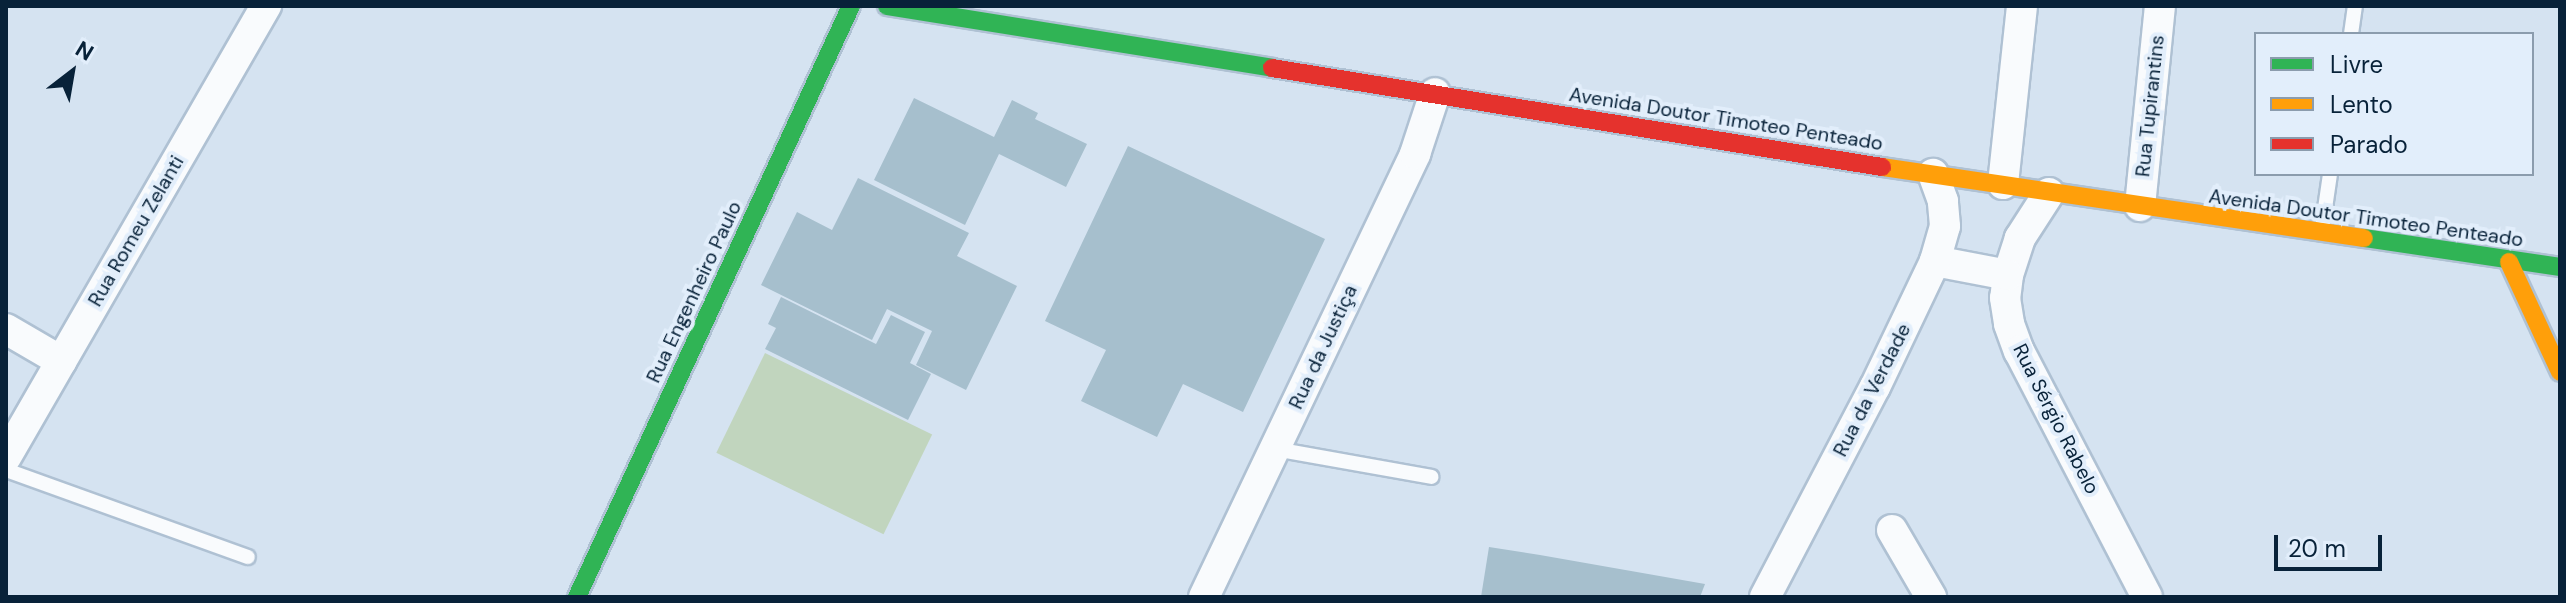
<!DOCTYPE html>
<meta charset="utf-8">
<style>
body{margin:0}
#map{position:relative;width:2566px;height:603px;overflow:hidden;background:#d5e3f1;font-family:"DM Sans",sans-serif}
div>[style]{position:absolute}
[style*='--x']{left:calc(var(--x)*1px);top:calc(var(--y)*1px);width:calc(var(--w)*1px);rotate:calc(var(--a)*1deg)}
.green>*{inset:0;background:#c1d5be;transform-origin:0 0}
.building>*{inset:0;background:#a6bfcd}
.roads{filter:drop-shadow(2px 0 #afc1d3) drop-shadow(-2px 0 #afc1d3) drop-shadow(0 2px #afc1d3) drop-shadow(0 -2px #afc1d3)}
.lane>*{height:14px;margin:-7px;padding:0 7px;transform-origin:7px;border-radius:7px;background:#f9fbfd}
.street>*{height:30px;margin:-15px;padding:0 15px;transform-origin:15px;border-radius:15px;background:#f9fbfd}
.fast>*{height:18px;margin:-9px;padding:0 9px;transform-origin:9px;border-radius:9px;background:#30b455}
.slow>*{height:18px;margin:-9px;padding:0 9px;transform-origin:9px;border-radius:9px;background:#ff9f0a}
.jam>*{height:18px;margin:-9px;padding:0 9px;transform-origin:9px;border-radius:9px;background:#e5322d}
span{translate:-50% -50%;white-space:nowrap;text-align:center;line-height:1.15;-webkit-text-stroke:8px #e2eefb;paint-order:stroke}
.street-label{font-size:20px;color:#082239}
.frame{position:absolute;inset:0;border:8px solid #082239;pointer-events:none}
.legend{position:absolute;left:2254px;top:32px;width:280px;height:144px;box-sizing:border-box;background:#e2eefb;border:2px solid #8b9cad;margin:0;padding:10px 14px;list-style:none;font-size:24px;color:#082239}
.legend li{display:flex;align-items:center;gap:16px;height:40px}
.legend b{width:40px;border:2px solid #8b9cad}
.north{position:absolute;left:32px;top:32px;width:80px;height:80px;-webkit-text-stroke:6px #e2eefb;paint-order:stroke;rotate:31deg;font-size:22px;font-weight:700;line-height:32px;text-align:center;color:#082239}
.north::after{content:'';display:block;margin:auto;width:28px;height:36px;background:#082239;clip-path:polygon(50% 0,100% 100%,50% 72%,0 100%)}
.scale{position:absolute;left:2274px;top:535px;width:108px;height:36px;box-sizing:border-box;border:4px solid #082239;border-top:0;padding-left:10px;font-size:24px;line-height:28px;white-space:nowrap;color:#082239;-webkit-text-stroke:6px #e2eefb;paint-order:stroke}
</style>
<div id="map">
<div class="green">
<div style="left:765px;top:353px;width:186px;height:111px;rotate:26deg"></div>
</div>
<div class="building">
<div style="clip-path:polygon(914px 98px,994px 137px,1012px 100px,1038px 113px,1035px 119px,1087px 144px,1066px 187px,999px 154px,965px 225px,874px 180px)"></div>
<div style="clip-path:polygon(1128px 146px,1325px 239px,1243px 412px,1183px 384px,1157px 437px,1081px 401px,1106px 350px,1045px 321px)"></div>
<div style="clip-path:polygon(858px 178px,969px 233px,957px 256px,1017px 286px,966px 390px,916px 365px,932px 331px,887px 309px,872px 340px,761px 285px,797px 212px,832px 230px)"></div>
<div style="clip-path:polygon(781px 297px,876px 344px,891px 315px,925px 332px,910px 363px,931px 374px,908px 420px,765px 349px,776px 328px,768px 324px)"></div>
<div style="clip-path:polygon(1489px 547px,1540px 555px,1705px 584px,1700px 597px,1481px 597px)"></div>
</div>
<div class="roads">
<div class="lane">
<div style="--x:2351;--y:34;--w:28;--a:-82"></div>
<div style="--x:2322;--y:229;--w:56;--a:-81.7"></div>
<div style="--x:1275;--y:449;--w:159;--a:10.1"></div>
<div style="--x:6;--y:470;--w:257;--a:19.8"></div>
</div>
<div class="street">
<div style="--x:2003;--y:184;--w:179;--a:-83.9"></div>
<div style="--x:2049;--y:193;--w:54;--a:122.8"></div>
<div style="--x:2020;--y:238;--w:39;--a:108"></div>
<div style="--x:2008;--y:275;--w:23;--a:97"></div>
<div style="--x:2005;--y:298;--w:26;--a:81"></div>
<div style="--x:2009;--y:324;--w:29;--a:70"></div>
<div style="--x:2019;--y:351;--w:277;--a:62.5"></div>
<div style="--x:2140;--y:206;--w:201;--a:-84.3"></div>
<div style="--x:1935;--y:261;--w:74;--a:10.9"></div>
<div style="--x:6;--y:329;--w:64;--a:30.2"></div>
<div style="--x:6;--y:457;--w:521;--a:-60.04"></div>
<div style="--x:1892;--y:530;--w:78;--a:59.8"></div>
<div style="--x:1204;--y:597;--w:491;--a:-64.5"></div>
<div style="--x:1415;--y:154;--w:64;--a:-71.8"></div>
<div style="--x:1765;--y:597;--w:237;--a:-62.4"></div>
<div style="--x:1875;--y:387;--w:140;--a:-64.5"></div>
<div style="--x:1935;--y:261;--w:36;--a:-74"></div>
<div style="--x:1945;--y:226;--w:25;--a:-95"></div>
<div style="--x:1943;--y:201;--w:29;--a:-110"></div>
</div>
<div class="fast">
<div style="--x:887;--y:6;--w:390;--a:9.1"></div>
<div style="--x:2364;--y:238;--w:198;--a:8.4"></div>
<div style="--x:577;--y:597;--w:651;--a:-65.13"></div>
</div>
<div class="slow">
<div style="--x:1882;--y:167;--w:487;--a:8.4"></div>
<div style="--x:2509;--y:262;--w:121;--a:65.1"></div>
</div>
<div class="jam">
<div style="--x:1272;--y:68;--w:618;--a:9.22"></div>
</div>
</div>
<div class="street-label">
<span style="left:2150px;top:106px;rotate:-84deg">Rua Tupirantins</span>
<span style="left:1726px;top:119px;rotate:9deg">Avenida Doutor Timoteo Penteado</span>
<span style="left:2366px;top:218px;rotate:8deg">Avenida Doutor Timoteo Penteado</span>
<span style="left:136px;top:231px;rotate:-60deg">Rua Romeu Zelanti</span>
<span style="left:694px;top:292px;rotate:-65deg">Rua Engenheiro Paulo</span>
<span style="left:1323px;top:347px;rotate:-65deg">Rua da Justiça</span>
<span style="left:1872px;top:390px;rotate:-63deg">Rua da Verdade</span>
<span style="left:2056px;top:419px;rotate:63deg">Rua Sérgio Rabelo</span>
</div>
<div class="frame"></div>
<ul class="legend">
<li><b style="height:10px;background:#30b455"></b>Livre</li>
<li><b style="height:10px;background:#ff9f0a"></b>Lento</li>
<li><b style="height:10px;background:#e5322d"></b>Parado</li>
</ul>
<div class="north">N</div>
<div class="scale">20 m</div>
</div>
